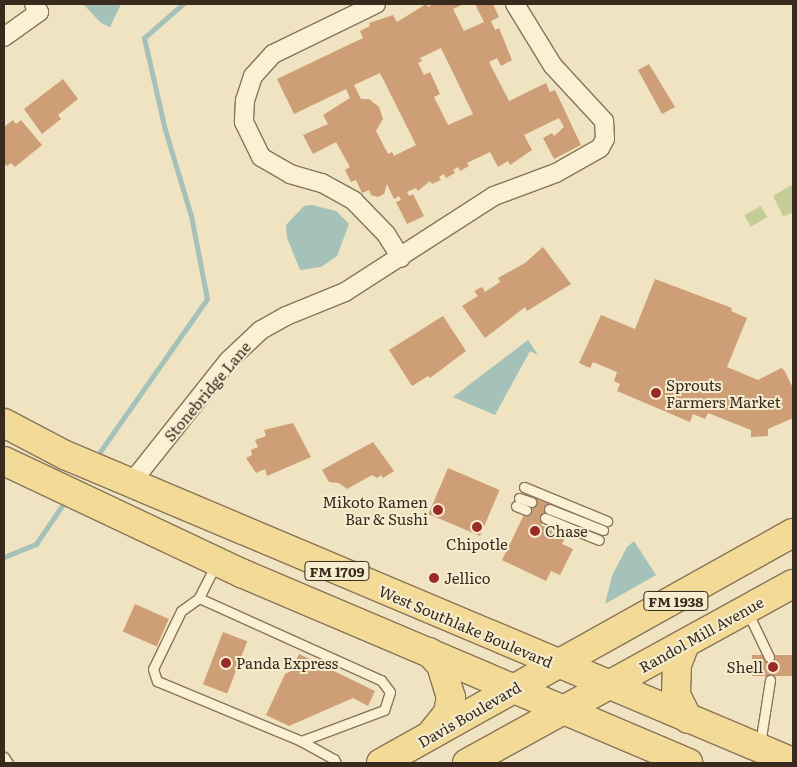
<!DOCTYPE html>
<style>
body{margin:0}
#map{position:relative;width:797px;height:767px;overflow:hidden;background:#efe3c1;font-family:Literata,serif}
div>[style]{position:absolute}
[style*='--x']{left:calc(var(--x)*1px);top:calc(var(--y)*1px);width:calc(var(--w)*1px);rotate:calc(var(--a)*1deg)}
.green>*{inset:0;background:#c4cd95;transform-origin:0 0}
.water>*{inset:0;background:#a4c1ba}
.stream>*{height:4.5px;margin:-2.25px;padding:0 2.25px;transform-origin:2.25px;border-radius:2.25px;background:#a4c1ba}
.building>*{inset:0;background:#ce9e76;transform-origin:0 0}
.roads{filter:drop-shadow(1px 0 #897458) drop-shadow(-1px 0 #897458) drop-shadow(0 1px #897458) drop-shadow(0 -1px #897458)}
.lane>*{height:9px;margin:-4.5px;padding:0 4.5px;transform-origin:4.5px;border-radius:4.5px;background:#faf0d4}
.street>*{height:18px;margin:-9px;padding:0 9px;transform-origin:9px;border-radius:9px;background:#faf0d4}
.primary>*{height:28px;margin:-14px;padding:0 14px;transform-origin:14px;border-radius:14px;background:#f3da97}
.dots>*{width:14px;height:14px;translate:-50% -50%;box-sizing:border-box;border:2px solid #f6edd1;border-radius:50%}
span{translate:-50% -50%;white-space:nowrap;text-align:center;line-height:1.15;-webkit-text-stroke:4px #f6edd1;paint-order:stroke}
.shield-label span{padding:1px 4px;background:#f6edd1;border:1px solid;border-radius:4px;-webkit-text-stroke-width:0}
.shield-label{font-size:14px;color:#382b1d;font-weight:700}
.poi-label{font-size:15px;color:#382b1d}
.left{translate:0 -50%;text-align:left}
.right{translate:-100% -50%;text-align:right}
.street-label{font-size:15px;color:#382b1d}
.frame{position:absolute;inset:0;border:5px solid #382b1d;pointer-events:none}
</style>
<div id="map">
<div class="green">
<div style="clip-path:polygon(790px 186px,793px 186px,793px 213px,783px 216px,773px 196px)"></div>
<div style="left:761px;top:206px;width:13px;height:19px;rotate:61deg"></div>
</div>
<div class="water">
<div style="clip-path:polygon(83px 4px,121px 4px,110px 27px,101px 23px)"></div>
<div style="clip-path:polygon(312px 205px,336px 211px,349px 224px,337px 256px,321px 267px,300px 270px,287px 238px,286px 225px,304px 206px)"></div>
<div style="clip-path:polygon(528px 340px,538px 355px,530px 351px,495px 415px,453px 397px)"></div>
<div style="clip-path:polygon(634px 541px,656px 575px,605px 604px,612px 576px,627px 547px)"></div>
</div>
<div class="stream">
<div style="--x:95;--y:459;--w:195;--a:-55"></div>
<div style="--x:207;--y:299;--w:85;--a:-100.9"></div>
<div style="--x:191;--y:216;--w:90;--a:-106.8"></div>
<div style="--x:165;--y:130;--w:94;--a:-102.9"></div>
<div style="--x:144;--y:38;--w:52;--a:-41.1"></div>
<div style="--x:4;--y:557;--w:35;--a:-22"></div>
<div style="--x:36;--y:544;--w:53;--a:-55.7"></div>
</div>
<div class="building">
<div style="clip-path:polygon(evenodd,426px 4px,428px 7px,433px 4px,464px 4px,453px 9px,464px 31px,484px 22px,475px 4px,493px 4px,499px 17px,491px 21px,495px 30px,499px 28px,512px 60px,501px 66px,497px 58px,489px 62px,509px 101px,546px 83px,550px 92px,555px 90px,581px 145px,554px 159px,543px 138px,552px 133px,554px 136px,564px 127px,559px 118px,524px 135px,532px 150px,510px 165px,508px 161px,498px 167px,490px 152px,467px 163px,469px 166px,460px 171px,458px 167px,453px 170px,455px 173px,446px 178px,444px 174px,439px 177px,441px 180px,432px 184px,430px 181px,418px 191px,416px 188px,407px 192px,409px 196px,413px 194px,424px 216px,407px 224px,396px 202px,401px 200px,399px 196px,394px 199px,387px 184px,384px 194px,378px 197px,371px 195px,369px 190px,362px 193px,356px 180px,351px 182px,345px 170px,350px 167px,336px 142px,313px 154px,303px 135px,328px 124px,323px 115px,350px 98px,346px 89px,294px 114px,277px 79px,363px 38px,360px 31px,370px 26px,369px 23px,393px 15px,397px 22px,426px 4px,441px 48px,473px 114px,448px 125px,434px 97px,440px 94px,430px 72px,424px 75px,418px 63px,422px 61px,420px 58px,441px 48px,426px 4px,380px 73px,416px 145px,394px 156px,392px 152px,388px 154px,376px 131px,383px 119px,379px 107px,369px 99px,361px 99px,354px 85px,380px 73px)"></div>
<div style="clip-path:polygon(649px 64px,675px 107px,662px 114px,638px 70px)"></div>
<div style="clip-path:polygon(63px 79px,78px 99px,58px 115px,61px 119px,42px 134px,24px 109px)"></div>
<div style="clip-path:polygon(13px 120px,16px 124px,21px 120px,42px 145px,15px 167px,11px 163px,7px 166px,4px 163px,4px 127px)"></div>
<div style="clip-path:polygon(543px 247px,571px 284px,527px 311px,525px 307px,485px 338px,462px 306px,478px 296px,474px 291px,482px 287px,485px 292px,500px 282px,498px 278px,525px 263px)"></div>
<div style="clip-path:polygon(655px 279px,732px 308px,731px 311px,747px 318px,727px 367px,758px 380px,781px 368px,784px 370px,793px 388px,793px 418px,768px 429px,768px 436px,751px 437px,751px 430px,708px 413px,705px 419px,693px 414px,690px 422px,617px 391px,620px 384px,614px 381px,617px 372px,593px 362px,590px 368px,579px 363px,601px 315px,635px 329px)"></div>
<div style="clip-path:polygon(443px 316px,466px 351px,430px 378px,428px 376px,412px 386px,389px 350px)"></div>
<div style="clip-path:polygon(293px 423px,311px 457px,267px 476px,265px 469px,256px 473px,246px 458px,252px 455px,251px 450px,258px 447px,255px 440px,266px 436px,264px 430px)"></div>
<div style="clip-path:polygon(373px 442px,394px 471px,383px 478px,381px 475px,377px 478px,372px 475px,347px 489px,339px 483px,329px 482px,322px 470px)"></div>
<div style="left:448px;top:468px;width:56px;height:50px;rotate:23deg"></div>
<div style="clip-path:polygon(535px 492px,553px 501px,541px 525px,565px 537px,562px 544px,573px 549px,560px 575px,551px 571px,546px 581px,502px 560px)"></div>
<div style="left:135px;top:604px;width:37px;height:30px;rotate:24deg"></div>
<div style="left:223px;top:632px;width:26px;height:56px;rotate:21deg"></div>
<div style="clip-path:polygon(299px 654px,375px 691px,368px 706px,353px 698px,289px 726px,266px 715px,285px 674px,291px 671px)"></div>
<div style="left:793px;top:655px;width:21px;height:41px;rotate:90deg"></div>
</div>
<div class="roads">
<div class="lane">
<div style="--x:524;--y:487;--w:90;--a:22.3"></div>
<div style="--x:519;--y:498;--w:13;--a:18"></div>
<div style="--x:516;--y:506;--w:11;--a:22"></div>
<div style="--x:549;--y:509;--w:58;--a:21.3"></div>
<div style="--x:545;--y:518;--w:58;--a:22.2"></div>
<div style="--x:216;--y:564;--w:38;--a:117"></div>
<div style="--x:199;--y:598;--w:22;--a:144"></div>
<div style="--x:181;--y:611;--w:64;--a:115.8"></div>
<div style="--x:153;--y:669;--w:13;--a:72"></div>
<div style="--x:157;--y:681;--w:156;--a:22.6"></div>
<div style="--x:301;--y:741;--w:38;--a:29"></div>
<div style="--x:334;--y:759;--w:4;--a:63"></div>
<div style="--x:199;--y:598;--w:200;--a:24.3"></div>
<div style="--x:381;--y:680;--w:15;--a:53"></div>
<div style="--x:390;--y:692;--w:19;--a:108"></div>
<div style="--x:384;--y:710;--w:89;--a:159.5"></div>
<div style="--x:747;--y:611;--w:51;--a:64.4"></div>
<div style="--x:760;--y:744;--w:65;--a:-81.1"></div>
<div style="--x:4;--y:757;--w:7;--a:56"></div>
</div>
<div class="street">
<div style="--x:376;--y:4;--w:114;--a:154.1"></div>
<div style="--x:273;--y:54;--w:30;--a:132"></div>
<div style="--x:253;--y:76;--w:25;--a:108"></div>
<div style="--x:245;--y:100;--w:22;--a:93"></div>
<div style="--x:244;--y:122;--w:39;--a:64"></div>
<div style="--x:261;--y:157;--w:34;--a:30"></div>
<div style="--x:290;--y:174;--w:33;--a:16"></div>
<div style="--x:322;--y:183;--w:37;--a:29"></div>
<div style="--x:354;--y:201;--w:46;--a:45.9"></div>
<div style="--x:386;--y:234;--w:28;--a:58"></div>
<div style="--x:4;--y:37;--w:43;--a:-35.5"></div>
<div style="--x:39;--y:12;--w:9;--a:-122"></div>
<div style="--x:131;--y:483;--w:157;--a:-51.5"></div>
<div style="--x:229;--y:360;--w:44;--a:-43.2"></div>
<div style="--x:261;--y:330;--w:29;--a:-29"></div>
<div style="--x:286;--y:316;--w:64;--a:-22.1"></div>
<div style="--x:345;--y:292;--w:177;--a:-32.8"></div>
<div style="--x:494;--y:196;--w:66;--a:-20.4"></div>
<div style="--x:556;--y:173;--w:51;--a:-29.6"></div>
<div style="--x:600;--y:148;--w:10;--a:-61"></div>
<div style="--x:605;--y:139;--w:18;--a:-93"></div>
<div style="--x:604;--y:121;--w:75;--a:-132.8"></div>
<div style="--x:553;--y:66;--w:73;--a:-121.5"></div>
</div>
<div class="primary">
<div style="--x:4;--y:423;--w:69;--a:27.7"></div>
<div style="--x:65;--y:455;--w:790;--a:22.87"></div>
<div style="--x:4;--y:461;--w:262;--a:25.3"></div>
<div style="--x:241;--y:573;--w:486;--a:23"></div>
<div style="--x:685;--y:644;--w:22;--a:111"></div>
<div style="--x:677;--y:665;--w:30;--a:92"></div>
<div style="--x:676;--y:695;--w:27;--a:63"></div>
<div style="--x:429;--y:652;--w:18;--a:47"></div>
<div style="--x:441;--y:665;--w:34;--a:73"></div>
<div style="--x:451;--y:697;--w:16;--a:101"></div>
<div style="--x:448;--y:713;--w:26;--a:129"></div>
<div style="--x:381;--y:763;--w:472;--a:-29.2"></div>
<div style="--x:467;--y:763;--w:372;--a:-28.8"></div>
</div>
</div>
<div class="dots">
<div style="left:656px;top:393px;background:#992a27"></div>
<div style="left:438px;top:510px;background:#992a27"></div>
<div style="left:477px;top:527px;background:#992a27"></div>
<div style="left:535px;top:531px;background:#992a27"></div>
<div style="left:434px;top:578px;background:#992a27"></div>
<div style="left:226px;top:663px;background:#992a27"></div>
<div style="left:773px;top:667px;background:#992a27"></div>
</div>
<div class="shield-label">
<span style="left:337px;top:571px">FM 1709</span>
<span style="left:676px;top:601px">FM 1938</span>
</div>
<div class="poi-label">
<span class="left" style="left:666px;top:393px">Sprouts<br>Farmers Market</span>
<span class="right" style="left:428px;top:510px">Mikoto Ramen<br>Bar &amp; Sushi</span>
<span class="left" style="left:545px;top:531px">Chase</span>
<span style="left:477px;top:544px">Chipotle</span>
<span class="left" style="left:444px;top:578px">Jellico</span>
<span class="left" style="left:236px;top:663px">Panda Express</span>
<span class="right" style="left:763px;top:667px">Shell</span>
</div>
<div class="street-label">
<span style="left:207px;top:391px;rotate:-50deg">Stonebridge Lane</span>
<span style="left:466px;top:626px;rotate:23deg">West Southlake Boulevard</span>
<span style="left:701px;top:634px;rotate:-29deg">Randol Mill Avenue</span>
<span style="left:469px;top:714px;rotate:-30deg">Davis Boulevard</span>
</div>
<div class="frame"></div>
</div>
